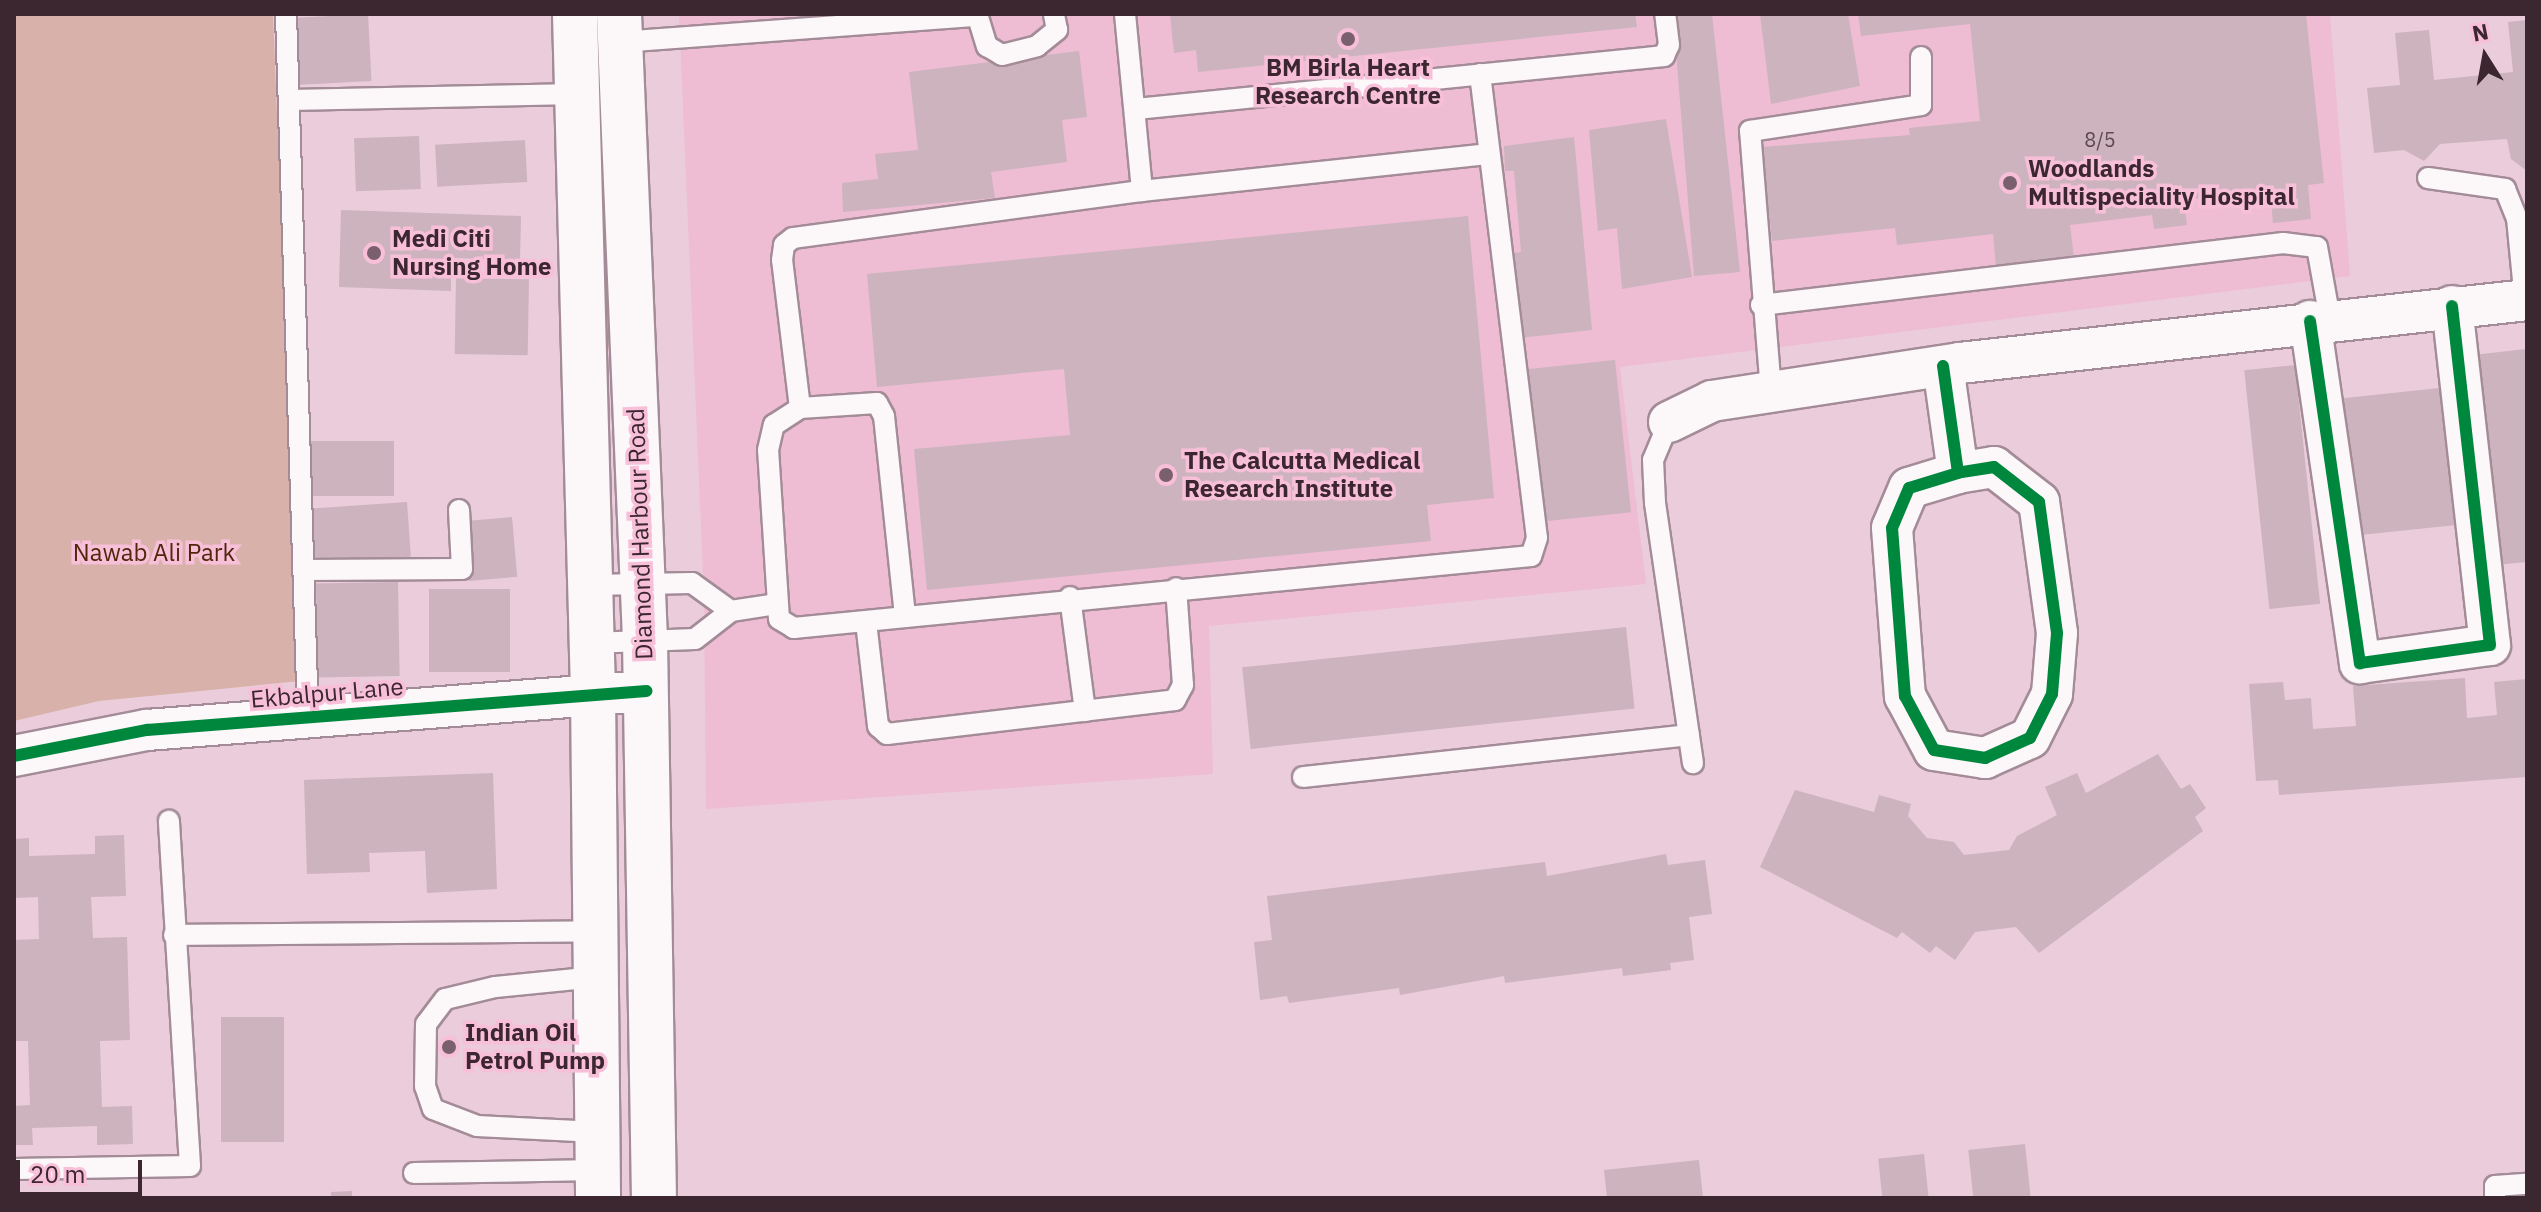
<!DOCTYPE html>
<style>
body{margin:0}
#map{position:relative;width:2541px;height:1212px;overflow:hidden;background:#ebccda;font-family:"IBM Plex Sans",sans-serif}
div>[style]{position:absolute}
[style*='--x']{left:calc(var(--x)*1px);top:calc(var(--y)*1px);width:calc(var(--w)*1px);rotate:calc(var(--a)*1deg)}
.built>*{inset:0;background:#eebdd3}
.green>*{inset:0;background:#d8b2aa}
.building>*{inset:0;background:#ccb3be;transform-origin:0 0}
.roads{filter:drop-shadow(2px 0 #a38c97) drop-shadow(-2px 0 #a38c97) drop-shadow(0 2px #a38c97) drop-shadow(0 -2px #a38c97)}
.lane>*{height:20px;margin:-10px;padding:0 10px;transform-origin:10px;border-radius:10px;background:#fcf7f9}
.street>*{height:40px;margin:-20px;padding:0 20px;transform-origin:20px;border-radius:20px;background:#fcf7f9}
.primary>*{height:44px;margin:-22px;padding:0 22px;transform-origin:22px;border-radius:22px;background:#fcf7f9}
.cycleway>*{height:12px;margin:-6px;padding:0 6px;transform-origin:6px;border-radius:6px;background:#00873e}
.dots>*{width:22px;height:22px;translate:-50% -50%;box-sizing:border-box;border:4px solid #f8bfd9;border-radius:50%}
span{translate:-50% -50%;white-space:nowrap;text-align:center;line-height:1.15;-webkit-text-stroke:7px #f8bfd9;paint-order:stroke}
.number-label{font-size:20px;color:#604954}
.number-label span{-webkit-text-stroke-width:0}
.poi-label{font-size:24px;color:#3c2630;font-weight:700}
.left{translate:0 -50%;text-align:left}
.street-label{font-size:24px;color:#3c2630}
.park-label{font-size:24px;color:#51270b}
.frame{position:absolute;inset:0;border:16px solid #3c2630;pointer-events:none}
.north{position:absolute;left:2445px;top:16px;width:80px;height:80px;-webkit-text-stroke:6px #f8bfd9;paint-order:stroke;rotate:349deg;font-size:22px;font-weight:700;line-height:32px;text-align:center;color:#3c2630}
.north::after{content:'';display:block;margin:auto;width:28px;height:36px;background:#3c2630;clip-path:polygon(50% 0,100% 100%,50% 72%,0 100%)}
.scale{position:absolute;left:16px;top:1160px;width:126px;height:36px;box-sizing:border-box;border:4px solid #3c2630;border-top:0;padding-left:10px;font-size:24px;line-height:28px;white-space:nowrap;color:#3c2630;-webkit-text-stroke:6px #f8bfd9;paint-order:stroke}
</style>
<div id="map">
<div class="built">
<div style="clip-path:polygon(679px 14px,2330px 14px,2350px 276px,1620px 367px,1646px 584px,1209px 626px,1213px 774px,706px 809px,704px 597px)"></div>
</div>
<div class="green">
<div style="clip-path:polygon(14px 14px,273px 14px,300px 681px,99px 701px,14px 721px)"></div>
</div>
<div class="building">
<div style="left:368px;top:14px;width:67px;height:76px;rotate:87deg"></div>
<div style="clip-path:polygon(1170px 14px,1635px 14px,1637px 27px,1198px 72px,1196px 50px,1174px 53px)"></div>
<div style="clip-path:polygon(1673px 14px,1712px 14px,1740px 272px,1694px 276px)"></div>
<div style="clip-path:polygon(1760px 14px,1848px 14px,1860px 86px,1771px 104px)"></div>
<div style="clip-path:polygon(1858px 14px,2306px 14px,2324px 183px,2308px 185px,2311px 219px,2273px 223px,2270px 191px,2184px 200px,2187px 225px,2154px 229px,2152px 215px,2070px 225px,2074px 258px,1996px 267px,1993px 234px,1897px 245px,1895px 228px,1772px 241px,1762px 147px,1910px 135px,1909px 128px,1980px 121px,1970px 24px,1861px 36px)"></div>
<div style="clip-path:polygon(2527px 20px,2527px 171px,2511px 159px,2507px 139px,2440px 144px,2424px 161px,2404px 150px,2374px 153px,2367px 88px,2400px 85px,2395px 33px,2429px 30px,2434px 80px,2513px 72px,2508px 22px)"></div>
<div style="clip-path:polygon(1079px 51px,1087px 117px,1062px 120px,1067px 162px,991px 172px,995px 198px,843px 212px,842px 183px,878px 179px,875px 154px,918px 150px,909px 72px)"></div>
<div style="clip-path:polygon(1666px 119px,1692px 277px,1622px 289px,1617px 228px,1598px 231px,1589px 130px)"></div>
<div style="left:419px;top:136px;width:53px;height:65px;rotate:88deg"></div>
<div style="clip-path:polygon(1574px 137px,1592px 330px,1520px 338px,1513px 253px,1521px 252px,1514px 171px,1505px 171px,1504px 146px)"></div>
<div style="left:525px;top:140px;width:42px;height:90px;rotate:87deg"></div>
<div style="clip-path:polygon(341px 210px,521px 216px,520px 260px,451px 258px,451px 291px,339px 287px)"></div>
<div style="clip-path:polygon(1468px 216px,1494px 498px,1427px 505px,1431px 541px,927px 590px,914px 449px,1070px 435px,1064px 369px,877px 387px,867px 274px)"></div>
<div style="left:456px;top:278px;width:73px;height:76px;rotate:1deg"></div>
<div style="clip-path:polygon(2526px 349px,2527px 562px,2495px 565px,2473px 355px)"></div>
<div style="left:1615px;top:360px;width:153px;height:91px;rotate:84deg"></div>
<div style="left:2295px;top:365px;width:240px;height:51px;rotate:84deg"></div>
<div style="left:2449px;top:387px;width:138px;height:116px;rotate:84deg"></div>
<div style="left:394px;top:441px;width:55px;height:90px;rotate:90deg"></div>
<div style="left:407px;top:502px;width:55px;height:102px;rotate:86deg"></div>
<div style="left:512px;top:517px;width:60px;height:49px;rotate:85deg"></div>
<div style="left:398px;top:582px;width:94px;height:82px;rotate:89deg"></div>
<div style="left:510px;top:589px;width:83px;height:81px;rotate:90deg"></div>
<div style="left:1626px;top:627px;width:82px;height:386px;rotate:84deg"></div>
<div style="clip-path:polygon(2465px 678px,2467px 718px,2497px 715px,2494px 682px,2527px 679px,2527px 777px,2279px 795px,2278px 780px,2256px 781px,2249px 684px,2283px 682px,2285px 700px,2311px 698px,2313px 729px,2356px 726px,2353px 686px)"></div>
<div style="clip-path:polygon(2158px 754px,2181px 789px,2190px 784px,2206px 808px,2195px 817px,2203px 831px,2039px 953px,2016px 927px,1975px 932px,1955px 960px,1936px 946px,1930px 953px,1902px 932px,1897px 938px,1760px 867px,1795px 790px,1874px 812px,1879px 795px,1911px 804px,1908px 816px,1927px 838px,1954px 842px,1964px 855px,2009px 850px,2017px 836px,2057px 815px,2045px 787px,2077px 773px,2086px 793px)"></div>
<div style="clip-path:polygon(493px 773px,497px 889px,427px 893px,425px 851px,369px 853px,370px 872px,307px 874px,304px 780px)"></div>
<div style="clip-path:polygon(124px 835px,126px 896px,91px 897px,93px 938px,127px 937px,130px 1040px,100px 1041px,102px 1107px,132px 1106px,133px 1144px,97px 1145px,97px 1126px,32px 1128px,33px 1145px,14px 1145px,14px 1106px,30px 1105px,28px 1041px,14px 1041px,14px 940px,39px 939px,38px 897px,14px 898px,14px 839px,29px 838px,29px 856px,95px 854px,95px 836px)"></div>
<div style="clip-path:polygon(1666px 854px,1668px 865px,1705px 860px,1712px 914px,1689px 917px,1694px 960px,1670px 963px,1671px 970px,1623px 976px,1622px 968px,1505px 983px,1504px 976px,1400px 995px,1399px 988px,1289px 1003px,1287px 996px,1260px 1000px,1254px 942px,1272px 940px,1267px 896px,1545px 862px,1547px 876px)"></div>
<div style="left:284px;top:1017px;width:125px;height:63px;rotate:90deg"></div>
<div style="left:2025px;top:1144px;width:54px;height:57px;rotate:84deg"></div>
<div style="left:1924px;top:1154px;width:44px;height:46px;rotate:84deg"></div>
<div style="clip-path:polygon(1699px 1160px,1703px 1198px,1607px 1198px,1604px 1170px)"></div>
<div style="clip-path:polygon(352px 1191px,352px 1198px,331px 1198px,331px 1192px)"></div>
</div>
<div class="roads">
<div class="lane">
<div style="--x:286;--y:14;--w:703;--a:88.21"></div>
<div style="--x:977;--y:14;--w:34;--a:73"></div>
<div style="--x:987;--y:46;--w:17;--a:31"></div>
<div style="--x:1002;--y:55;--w:36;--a:-14"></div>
<div style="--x:1037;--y:46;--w:26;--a:-39"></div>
<div style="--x:1057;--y:30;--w:16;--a:-101"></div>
<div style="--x:1125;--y:14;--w:178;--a:84.5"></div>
<div style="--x:620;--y:42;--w:358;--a:-4.2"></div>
<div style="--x:1480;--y:74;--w:467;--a:83"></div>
<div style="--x:1537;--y:538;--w:19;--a:108"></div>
<div style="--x:1531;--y:556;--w:741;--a:174.42"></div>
<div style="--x:794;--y:628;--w:17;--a:-149"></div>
<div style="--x:779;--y:619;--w:169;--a:-93.7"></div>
<div style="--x:768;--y:450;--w:26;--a:-77"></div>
<div style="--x:774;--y:425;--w:31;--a:-33"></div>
<div style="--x:800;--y:408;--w:149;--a:-96.9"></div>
<div style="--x:782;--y:260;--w:15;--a:-82"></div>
<div style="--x:784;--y:245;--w:11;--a:-38"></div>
<div style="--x:793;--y:238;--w:352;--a:-7.7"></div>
<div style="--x:1142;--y:191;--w:349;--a:-6.1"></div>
<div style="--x:289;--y:100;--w:289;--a:-1.2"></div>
<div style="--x:1136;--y:109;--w:531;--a:-5.73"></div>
<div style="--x:1664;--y:56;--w:12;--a:-66"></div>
<div style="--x:1669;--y:45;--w:31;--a:-97"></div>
<div style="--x:2428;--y:178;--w:78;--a:8.1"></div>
<div style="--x:2505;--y:189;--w:31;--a:68"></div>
<div style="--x:2517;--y:218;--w:83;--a:84.5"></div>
<div style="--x:1761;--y:305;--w:526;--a:-6.77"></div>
<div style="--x:2283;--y:243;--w:34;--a:7"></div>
<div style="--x:2317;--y:247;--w:73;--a:79.8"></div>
<div style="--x:1771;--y:391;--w:261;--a:-94.6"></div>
<div style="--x:1750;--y:131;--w:173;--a:-8.6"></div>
<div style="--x:1921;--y:105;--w:48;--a:-90"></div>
<div style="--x:800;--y:408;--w:77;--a:-3.7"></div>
<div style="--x:877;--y:403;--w:15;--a:62"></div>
<div style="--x:884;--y:416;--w:202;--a:84"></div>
<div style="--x:1669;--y:422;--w:41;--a:112.8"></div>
<div style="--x:1653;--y:460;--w:43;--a:87.3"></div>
<div style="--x:1655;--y:503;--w:263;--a:81.7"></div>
<div style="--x:306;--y:570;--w:156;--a:-0.4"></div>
<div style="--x:462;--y:569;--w:59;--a:-92.9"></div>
<div style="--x:591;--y:585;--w:101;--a:-1.1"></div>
<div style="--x:692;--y:583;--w:48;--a:35.7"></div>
<div style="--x:1070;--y:597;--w:115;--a:82.5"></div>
<div style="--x:866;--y:622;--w:105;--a:83.4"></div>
<div style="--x:878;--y:726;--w:12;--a:42"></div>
<div style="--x:887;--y:734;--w:290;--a:-6.7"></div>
<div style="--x:1175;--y:700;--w:17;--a:-62"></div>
<div style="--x:1183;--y:685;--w:97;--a:-94.1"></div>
<div style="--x:591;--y:643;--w:104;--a:-2.2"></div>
<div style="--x:695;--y:639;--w:46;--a:-37.9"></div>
<div style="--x:731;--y:611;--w:47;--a:-8.7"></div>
<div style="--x:1303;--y:777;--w:388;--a:-6.2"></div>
<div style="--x:174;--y:935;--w:421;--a:-0.5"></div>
<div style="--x:596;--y:977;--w:101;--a:174.3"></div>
<div style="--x:495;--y:987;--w:51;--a:166.5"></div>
<div style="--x:445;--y:999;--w:31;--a:127"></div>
<div style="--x:426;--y:1024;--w:62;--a:90.9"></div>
<div style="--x:425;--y:1086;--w:24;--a:71"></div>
<div style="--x:433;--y:1109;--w:47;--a:21.1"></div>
<div style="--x:477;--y:1126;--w:120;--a:2.9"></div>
<div style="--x:14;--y:1169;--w:176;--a:-1"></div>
<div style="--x:190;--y:1166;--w:346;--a:-93.5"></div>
<div style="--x:414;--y:1173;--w:184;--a:-0.9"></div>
<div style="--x:2495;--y:1198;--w:12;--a:-90"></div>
<div style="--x:2495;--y:1186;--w:32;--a:-4"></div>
</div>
<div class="street">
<div style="--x:2310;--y:321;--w:346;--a:81.7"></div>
<div style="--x:2360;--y:663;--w:131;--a:-7.9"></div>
<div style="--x:2490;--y:645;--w:341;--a:-96.4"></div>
<div style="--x:1943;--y:366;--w:108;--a:82"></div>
<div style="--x:1958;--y:473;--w:51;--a:163"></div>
<div style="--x:1909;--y:488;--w:43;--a:113"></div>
<div style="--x:1892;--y:528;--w:169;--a:85.6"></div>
<div style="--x:1905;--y:696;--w:61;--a:61.8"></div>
<div style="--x:1934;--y:750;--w:52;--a:8.9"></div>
<div style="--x:1985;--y:758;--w:49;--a:-24"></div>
<div style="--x:2030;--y:738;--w:49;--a:-63.4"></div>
<div style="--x:2052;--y:694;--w:61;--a:-85.3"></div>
<div style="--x:2057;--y:633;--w:132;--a:-97.8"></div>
<div style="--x:2039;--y:502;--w:57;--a:-142.1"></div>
<div style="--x:1994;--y:467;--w:36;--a:171"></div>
<div style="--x:1669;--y:422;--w:48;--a:-26"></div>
<div style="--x:1712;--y:401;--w:251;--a:-8.7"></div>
<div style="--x:1960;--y:363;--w:570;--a:-6.34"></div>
<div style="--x:14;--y:756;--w:136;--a:-11.1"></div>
<div style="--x:147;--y:730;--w:501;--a:-4.47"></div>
</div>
<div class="primary">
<div style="--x:575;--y:14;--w:677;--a:88.48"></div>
<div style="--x:593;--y:691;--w:507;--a:89.43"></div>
<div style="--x:619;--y:14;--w:627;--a:87.62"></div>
<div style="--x:645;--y:640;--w:558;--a:89.08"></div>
</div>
</div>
<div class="cycleway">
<div style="--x:2310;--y:321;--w:346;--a:81.7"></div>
<div style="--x:2360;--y:663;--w:131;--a:-7.9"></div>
<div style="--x:2490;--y:645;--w:341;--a:-96.4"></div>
<div style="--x:1943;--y:366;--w:108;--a:82"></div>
<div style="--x:1958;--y:473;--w:51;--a:163"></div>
<div style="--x:1909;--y:488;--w:43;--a:113"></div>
<div style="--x:1892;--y:528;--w:169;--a:85.6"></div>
<div style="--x:1905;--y:696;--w:61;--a:61.8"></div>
<div style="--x:1934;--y:750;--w:52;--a:8.9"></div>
<div style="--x:1985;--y:758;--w:49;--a:-24"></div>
<div style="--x:2030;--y:738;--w:49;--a:-63.4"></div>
<div style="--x:2052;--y:694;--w:61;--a:-85.3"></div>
<div style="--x:2057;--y:633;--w:132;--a:-97.8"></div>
<div style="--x:2039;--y:502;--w:57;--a:-142.1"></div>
<div style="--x:1994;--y:467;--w:36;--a:171"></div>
<div style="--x:14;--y:756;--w:136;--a:-11.1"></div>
<div style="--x:147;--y:730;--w:501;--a:-4.47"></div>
</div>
<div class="dots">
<div style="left:1348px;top:39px;background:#79606c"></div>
<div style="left:2010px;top:183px;background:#79606c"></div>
<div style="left:374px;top:253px;background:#79606c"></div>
<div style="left:1166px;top:475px;background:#79606c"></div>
<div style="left:449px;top:1047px;background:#79606c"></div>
</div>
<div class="number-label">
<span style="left:2100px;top:139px">8/5</span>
</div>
<div class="poi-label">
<span style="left:1348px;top:82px">BM Birla Heart<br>Research Centre</span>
<span class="left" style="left:2028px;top:183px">Woodlands<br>Multispeciality Hospital</span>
<span class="left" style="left:392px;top:253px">Medi Citi<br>Nursing Home</span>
<span class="left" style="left:1184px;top:475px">The Calcutta Medical<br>Research Institute</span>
<span class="left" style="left:465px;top:1047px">Indian Oil<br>Petrol Pump</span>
</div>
<div class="street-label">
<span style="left:640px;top:534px;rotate:-92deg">Diamond Harbour Road</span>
<span style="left:327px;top:693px;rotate:-5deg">Ekbalpur Lane</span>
</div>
<div class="park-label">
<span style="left:154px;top:553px">Nawab Ali Park</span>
</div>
<div class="frame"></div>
<div class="north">N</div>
<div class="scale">20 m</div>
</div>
